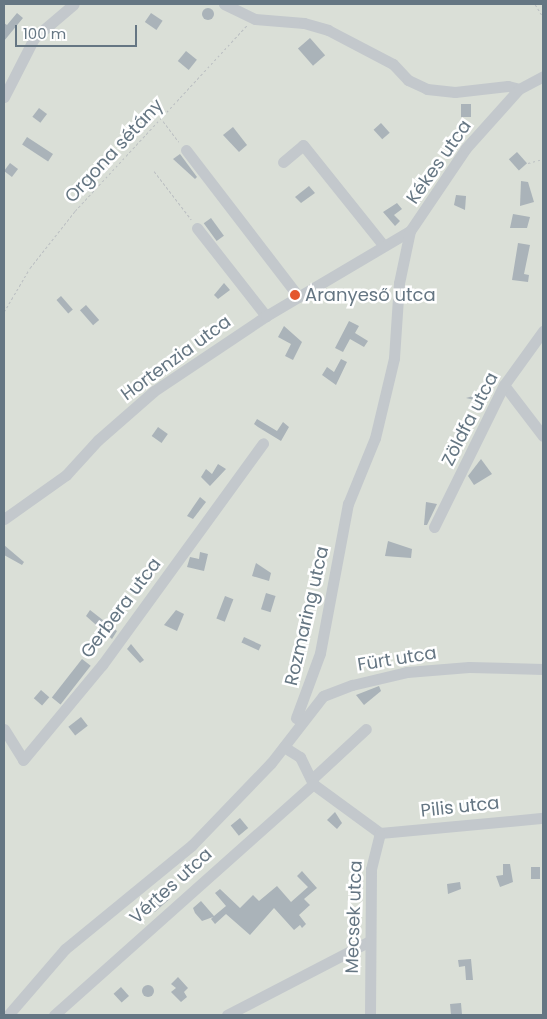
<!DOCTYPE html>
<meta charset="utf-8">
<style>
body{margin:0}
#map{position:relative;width:547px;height:1019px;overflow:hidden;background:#fafaf8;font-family:Poppins,sans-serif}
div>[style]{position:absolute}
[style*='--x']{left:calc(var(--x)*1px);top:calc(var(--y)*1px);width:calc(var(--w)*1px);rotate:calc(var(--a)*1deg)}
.green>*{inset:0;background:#dadfd7;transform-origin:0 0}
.building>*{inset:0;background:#aab3b9;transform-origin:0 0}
.round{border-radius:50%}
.path>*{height:1px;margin-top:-0.5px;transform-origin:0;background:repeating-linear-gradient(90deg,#bbbfc2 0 2.5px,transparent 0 5px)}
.minor>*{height:11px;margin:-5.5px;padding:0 5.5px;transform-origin:5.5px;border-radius:5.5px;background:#c3c8cc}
.dots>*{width:14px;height:14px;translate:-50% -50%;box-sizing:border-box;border:2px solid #fff;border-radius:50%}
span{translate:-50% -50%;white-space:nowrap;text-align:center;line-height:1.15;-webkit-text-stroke:5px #fff;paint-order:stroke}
.street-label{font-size:18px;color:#657683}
.poi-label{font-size:18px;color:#657683}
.left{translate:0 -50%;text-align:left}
.frame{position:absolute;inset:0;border:5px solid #657683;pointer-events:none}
.scale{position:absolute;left:15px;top:25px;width:122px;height:22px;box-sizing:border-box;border:2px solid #657683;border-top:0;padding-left:6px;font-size:15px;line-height:18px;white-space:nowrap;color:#657683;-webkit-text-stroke:4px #fff;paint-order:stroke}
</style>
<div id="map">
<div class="green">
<div style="left:4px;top:4px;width:539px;height:1011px"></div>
</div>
<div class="building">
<div class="round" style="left:202px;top:8px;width:12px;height:12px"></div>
<div style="clip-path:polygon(17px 13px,23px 18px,4px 41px,4px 23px,7px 25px)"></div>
<div style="left:151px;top:13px;width:14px;height:11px;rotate:34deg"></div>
<div style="left:310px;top:38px;width:23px;height:16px;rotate:49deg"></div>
<div style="left:186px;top:51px;width:14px;height:13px;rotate:39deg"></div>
<div style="left:461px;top:104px;width:10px;height:13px"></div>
<div style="left:39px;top:108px;width:10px;height:11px;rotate:37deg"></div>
<div style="left:381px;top:123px;width:13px;height:10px;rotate:48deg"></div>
<div style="clip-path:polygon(233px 127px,247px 145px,239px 152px,223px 135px)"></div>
<div style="left:27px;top:137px;width:31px;height:9px;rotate:33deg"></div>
<div style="left:517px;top:152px;width:15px;height:11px;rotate:48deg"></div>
<div style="clip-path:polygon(180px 154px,197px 177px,195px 179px,173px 159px)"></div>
<div style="left:10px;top:163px;width:10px;height:10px;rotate:37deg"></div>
<div style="clip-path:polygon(521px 181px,528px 182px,534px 202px,520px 206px)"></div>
<div style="clip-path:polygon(309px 186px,315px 193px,301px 203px,295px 197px)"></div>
<div style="clip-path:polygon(456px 195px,466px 196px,465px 210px,454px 205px)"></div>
<div style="clip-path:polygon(397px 203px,402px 209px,394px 215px,400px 221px,395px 226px,383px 212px)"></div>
<div style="clip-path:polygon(513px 214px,530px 217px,527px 228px,510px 228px)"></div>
<div style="left:211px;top:218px;width:22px;height:9px;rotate:54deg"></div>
<div style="clip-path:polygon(518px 243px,530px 245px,524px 274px,529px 275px,528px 282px,512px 280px)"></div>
<div style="clip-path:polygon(224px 283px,230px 290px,218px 299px,214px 295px)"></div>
<div style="left:61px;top:296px;width:18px;height:6px;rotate:49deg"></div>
<div style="left:86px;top:305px;width:20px;height:8px;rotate:49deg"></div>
<div style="clip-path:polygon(349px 321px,359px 326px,355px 333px,368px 341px,364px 347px,350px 339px,343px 352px,335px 348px)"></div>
<div style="clip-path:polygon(284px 326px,302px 342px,293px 360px,285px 356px,291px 344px,278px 337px)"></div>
<div style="clip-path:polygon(341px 359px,347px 362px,336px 385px,322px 375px,327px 367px,334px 372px)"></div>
<div style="clip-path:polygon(480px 394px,489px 396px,487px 403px,466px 398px)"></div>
<div style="clip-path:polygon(257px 419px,277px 431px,283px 422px,289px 427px,281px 441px,258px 427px,254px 424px)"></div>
<div style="left:158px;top:427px;width:12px;height:11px;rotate:35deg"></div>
<div style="clip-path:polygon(481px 459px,492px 474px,474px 485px,468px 476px)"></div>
<div style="clip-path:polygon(218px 464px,226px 469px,210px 486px,201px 477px,206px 469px,212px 474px)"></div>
<div style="clip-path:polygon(200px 497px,206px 502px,193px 519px,187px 516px)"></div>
<div style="clip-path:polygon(426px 502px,437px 504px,427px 525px,424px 525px)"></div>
<div style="clip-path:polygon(388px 541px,412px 549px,411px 558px,385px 556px)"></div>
<div style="clip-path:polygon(4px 545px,24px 562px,22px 565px,4px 555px)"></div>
<div style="clip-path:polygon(200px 552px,208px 554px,204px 571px,187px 567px,190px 557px,199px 559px)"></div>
<div style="clip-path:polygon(256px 563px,271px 573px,269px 581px,252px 576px)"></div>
<div style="left:266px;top:593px;width:10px;height:17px;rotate:17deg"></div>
<div style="left:225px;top:596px;width:9px;height:24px;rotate:21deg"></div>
<div style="clip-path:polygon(90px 610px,117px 631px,112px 639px,86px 616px)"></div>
<div style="clip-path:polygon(176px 610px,184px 614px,177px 631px,164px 625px)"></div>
<div style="left:244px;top:637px;width:19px;height:6px;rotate:25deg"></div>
<div style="clip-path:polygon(131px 644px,144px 660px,140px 663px,127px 649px)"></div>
<div style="left:82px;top:659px;width:11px;height:49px;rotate:38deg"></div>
<div style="clip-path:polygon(379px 686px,381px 691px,364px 705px,356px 695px)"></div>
<div style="left:41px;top:690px;width:11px;height:11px;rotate:41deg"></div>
<div style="left:81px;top:717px;width:11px;height:16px;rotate:52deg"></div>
<div style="clip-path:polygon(335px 812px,342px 823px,337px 829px,327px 820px)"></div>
<div style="left:240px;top:818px;width:13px;height:12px;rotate:51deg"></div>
<div style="clip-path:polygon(503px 864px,510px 864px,513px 882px,500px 887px,496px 876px,503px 875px)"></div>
<div style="left:531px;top:867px;width:9px;height:12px"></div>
<div style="clip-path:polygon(302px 871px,317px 888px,304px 899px,310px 905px,299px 915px,306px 924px,302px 928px,300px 925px,294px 930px,274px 908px,250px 935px,226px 914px,215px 924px,211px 919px,213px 917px,202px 921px,195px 913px,193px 908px,201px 901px,214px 916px,226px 906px,215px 893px,220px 889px,240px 908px,253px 895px,259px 901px,277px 886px,291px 902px,308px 887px,297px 876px)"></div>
<div style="clip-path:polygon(460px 882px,461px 889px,448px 894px,447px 884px)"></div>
<div style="left:164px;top:892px;width:9px;height:20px;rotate:49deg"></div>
<div style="clip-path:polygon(471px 959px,473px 980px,466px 980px,465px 966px,459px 967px,458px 960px)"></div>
<div style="clip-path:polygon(178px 977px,188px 988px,184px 992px,187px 997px,181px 1002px,171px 992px,176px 988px,171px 984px)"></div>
<div class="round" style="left:142px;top:985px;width:12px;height:12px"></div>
<div style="left:121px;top:987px;width:12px;height:10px;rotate:48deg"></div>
<div style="left:461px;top:1003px;width:12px;height:11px;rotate:85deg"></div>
</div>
<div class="path">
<div style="--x:535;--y:4;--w:15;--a:58"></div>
<div style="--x:163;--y:121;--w:26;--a:53"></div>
<div style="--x:528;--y:163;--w:16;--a:-15"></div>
<div style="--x:154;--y:171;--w:61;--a:52.4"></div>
<div style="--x:4;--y:312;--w:51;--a:-59.4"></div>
<div style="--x:30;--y:268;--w:73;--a:-51.7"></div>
<div style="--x:75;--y:211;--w:253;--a:-47.2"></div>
</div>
<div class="minor">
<div style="--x:224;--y:4;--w:34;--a:26"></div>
<div style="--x:255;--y:19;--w:49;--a:4.7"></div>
<div style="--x:304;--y:23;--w:25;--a:16"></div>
<div style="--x:328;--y:30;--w:73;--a:27.6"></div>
<div style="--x:393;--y:64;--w:22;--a:47"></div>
<div style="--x:408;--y:80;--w:21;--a:25"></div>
<div style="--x:427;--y:89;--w:28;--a:6"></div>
<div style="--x:455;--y:92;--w:53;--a:-6.5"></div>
<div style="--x:508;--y:86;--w:11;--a:15"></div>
<div style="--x:4;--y:97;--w:66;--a:-63"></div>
<div style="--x:34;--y:38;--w:52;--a:-40.4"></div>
<div style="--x:186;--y:150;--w:185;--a:52.5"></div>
<div style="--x:283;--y:162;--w:26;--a:-40"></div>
<div style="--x:303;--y:145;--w:128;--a:51.3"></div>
<div style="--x:197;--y:228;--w:112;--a:51.9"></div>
<div style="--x:504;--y:385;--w:64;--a:52.6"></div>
<div style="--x:4;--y:519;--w:76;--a:-35.4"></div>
<div style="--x:66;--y:475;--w:47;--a:-47.6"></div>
<div style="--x:98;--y:440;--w:74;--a:-41.2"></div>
<div style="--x:154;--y:391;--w:135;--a:-33.8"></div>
<div style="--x:266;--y:316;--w:167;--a:-30.6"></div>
<div style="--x:410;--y:231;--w:100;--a:-56"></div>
<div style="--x:466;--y:148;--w:79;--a:-48.1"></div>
<div style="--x:519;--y:89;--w:27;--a:-28"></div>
<div style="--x:434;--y:527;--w:158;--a:-63.8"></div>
<div style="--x:504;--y:385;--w:67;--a:-54.2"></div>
<div style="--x:296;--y:718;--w:69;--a:-69.7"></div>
<div style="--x:320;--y:653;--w:152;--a:-79.4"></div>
<div style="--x:348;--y:504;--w:71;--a:-67.8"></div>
<div style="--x:375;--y:438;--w:82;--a:-76.6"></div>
<div style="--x:394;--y:358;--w:75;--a:-86.2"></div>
<div style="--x:399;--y:283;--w:53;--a:-78.1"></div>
<div style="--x:4;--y:729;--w:36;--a:58"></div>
<div style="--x:23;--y:760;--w:124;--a:-50.3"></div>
<div style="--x:102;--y:665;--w:274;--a:-54"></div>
<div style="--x:284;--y:747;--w:19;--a:32"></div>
<div style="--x:300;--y:757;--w:30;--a:64"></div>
<div style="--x:313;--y:784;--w:83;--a:36.2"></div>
<div style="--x:313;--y:778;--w:72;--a:-42.8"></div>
<div style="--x:380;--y:833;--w:164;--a:-5.3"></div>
<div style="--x:8;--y:1015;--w:87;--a:-49.2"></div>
<div style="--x:65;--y:949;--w:164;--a:-39.3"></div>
<div style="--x:192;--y:845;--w:114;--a:-46.1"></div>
<div style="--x:271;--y:763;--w:85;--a:-52.2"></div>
<div style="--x:323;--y:696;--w:31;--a:-21"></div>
<div style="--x:352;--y:685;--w:57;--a:-13.3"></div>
<div style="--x:407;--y:672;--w:62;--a:-4.6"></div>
<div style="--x:469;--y:667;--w:74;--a:1.5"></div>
<div style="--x:54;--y:1015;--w:347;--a:-41.7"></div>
<div style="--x:227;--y:1015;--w:161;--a:-27.4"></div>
<div style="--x:370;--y:1015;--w:146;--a:-89.6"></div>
<div style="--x:371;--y:869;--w:37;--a:-76"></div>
</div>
<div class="dots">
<div style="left:295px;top:295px;background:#e4572e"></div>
</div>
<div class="street-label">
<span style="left:114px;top:151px;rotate:-47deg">Orgona sétány</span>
<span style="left:439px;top:162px;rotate:-55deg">Kékes utca</span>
<span style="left:176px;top:358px;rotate:-36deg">Hortenzia utca</span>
<span style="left:470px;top:419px;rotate:-63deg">Zöldfa utca</span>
<span style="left:121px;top:608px;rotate:-53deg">Gerbera utca</span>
<span style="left:307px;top:616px;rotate:-77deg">Rozmaring utca</span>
<span style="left:397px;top:659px;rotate:-9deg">Fürt utca</span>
<span style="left:460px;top:807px;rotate:-6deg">Pilis utca</span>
<span style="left:171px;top:886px;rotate:-42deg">Vértes utca</span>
<span style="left:354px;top:917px;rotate:-88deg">Mecsek utca</span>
</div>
<div class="poi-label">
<span class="left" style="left:305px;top:295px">Aranyeső utca</span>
</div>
<div class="frame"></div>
<div class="scale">100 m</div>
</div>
